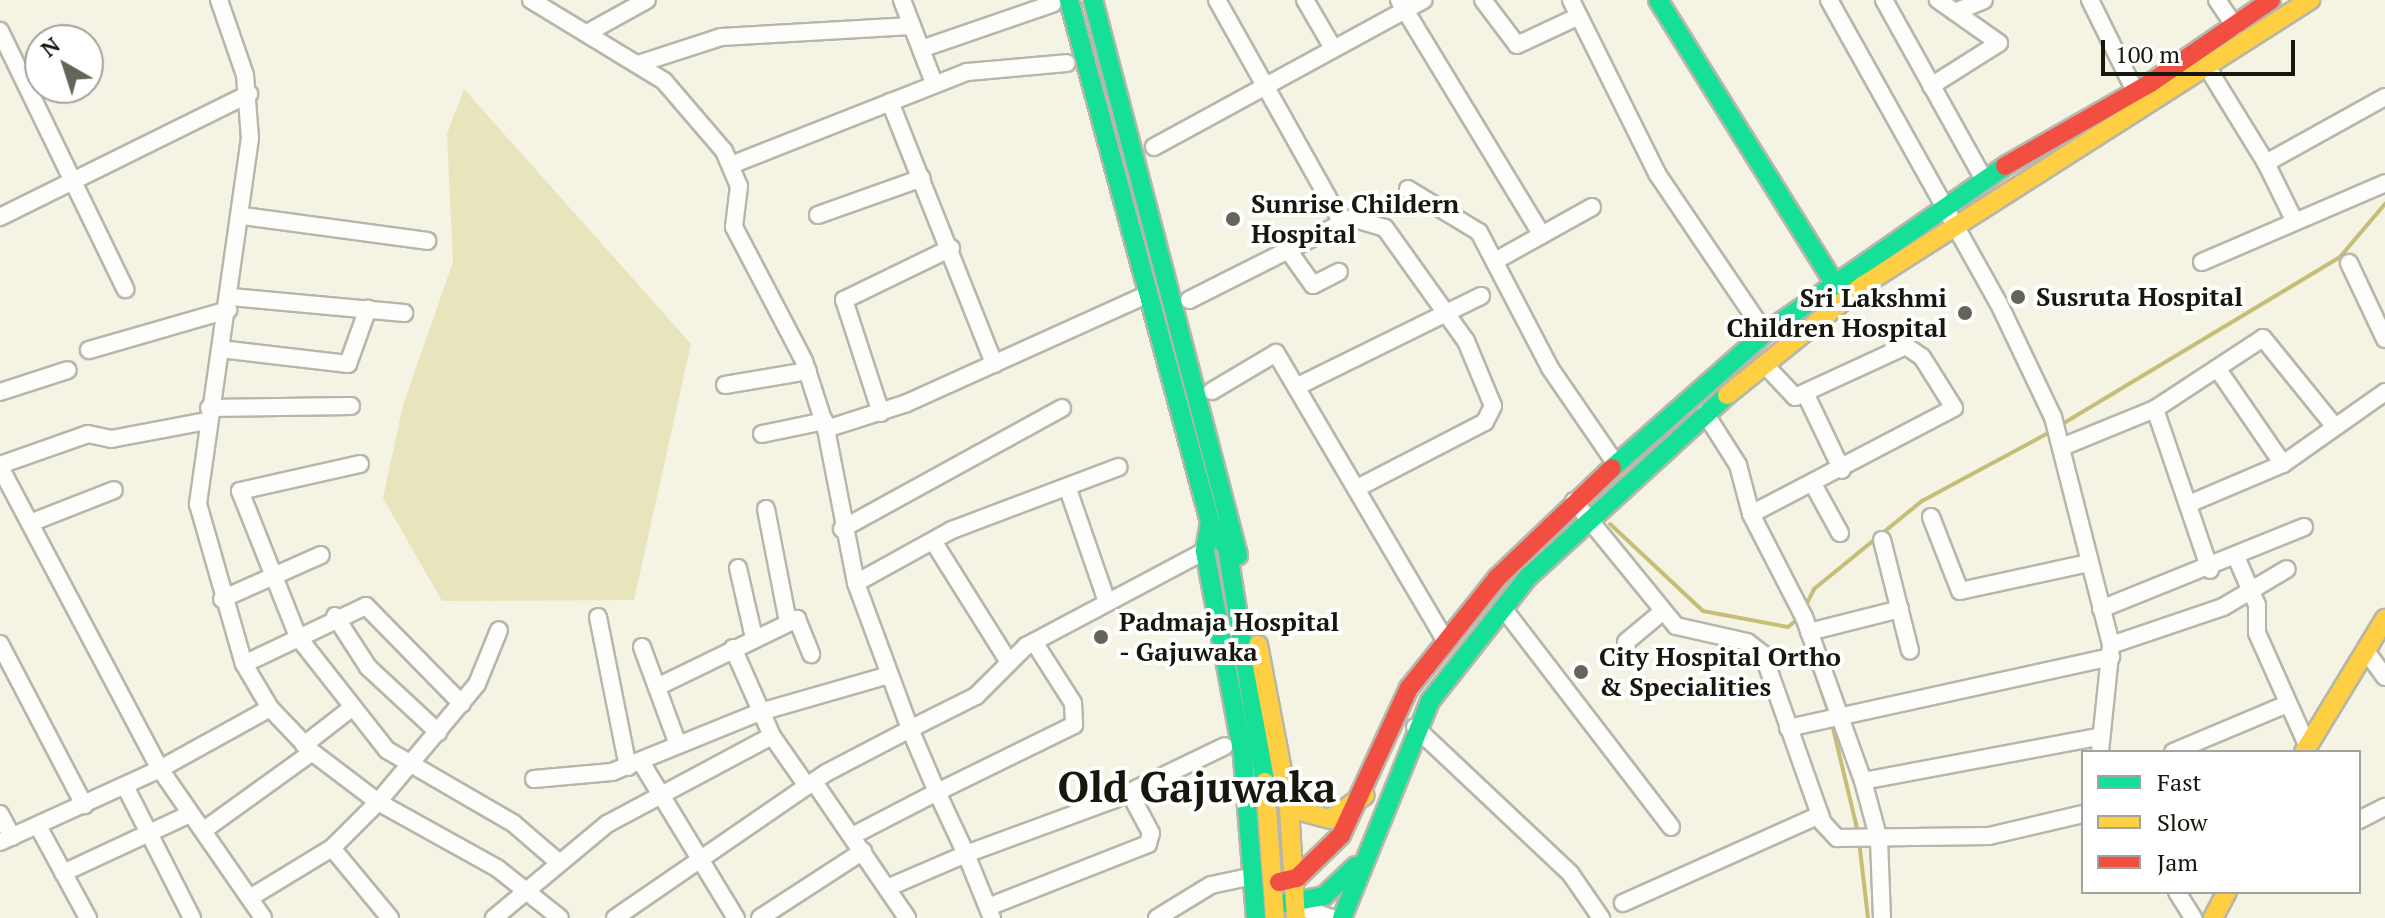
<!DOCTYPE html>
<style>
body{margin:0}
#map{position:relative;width:2385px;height:918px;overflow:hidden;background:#f4f3e4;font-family:"PT Serif",serif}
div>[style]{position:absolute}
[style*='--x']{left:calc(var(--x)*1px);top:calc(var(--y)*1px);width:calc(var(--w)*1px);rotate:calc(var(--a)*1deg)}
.green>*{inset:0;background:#e8e5bc}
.stream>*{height:4px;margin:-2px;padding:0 2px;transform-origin:2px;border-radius:2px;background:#c6be77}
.roads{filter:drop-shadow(2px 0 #b7b6aa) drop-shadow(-2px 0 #b7b6aa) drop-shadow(0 2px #b7b6aa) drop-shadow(0 -2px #b7b6aa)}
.street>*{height:16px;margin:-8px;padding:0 8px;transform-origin:8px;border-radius:8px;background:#fdfdfb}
.fast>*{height:18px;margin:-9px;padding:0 9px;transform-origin:9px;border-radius:9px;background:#16e098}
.slow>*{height:18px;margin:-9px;padding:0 9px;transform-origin:9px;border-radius:9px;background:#ffcf43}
.jam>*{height:18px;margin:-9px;padding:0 9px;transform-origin:9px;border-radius:9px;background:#f24e42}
.dots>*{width:22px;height:22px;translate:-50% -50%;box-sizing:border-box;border:4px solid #fff;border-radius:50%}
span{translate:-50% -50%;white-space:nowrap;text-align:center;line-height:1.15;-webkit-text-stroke:8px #fff;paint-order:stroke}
.poi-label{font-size:26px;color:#18170d;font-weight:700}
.left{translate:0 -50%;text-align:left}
.right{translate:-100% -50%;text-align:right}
.town-label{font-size:42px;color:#18170d;font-weight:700}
.legend{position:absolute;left:2081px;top:750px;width:280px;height:144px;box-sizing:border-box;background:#fff;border:2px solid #a3a29e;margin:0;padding:10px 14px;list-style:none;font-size:24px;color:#18170d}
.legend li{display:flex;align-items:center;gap:16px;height:40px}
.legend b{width:40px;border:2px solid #a3a29e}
.north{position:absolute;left:24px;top:24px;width:80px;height:80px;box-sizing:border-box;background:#fff;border:2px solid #a3a29e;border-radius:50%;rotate:321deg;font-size:22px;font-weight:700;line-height:32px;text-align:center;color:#18170d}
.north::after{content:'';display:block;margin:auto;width:28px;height:36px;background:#656458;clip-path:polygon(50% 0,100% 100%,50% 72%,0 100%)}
.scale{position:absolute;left:2101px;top:40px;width:194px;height:36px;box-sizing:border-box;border:4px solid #18170d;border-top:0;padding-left:10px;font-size:24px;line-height:28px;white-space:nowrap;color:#18170d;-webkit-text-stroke:6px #fff;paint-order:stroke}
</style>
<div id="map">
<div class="green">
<div style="clip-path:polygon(464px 89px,691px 344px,634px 600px,442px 601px,383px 498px,403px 405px,453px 262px,447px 134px)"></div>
</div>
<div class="stream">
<div style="--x:2059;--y:426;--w:328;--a:-31"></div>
<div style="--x:2340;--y:257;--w:70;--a:-49.7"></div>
<div style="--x:1610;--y:524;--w:127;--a:43.1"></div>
<div style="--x:1703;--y:611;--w:86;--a:10.7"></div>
<div style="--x:1788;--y:627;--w:14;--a:-39"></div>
<div style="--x:1805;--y:607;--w:20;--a:-63"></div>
<div style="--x:1814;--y:589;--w:139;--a:-39.2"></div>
<div style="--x:1922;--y:501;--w:148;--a:-28.3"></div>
<div style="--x:1804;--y:641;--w:79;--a:70.9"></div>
<div style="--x:1832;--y:724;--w:111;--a:76.5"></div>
<div style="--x:1859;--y:841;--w:78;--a:83.3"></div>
</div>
<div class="roads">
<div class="street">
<div style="--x:219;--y:0;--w:79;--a:70.9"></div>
<div style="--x:245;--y:75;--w:63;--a:85.5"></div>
<div style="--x:250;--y:138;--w:370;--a:98.1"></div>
<div style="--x:198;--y:504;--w:166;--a:74"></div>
<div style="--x:244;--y:664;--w:51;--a:59.4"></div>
<div style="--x:270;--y:708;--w:61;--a:46.3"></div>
<div style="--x:312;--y:752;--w:83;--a:37.1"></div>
<div style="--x:378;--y:802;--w:136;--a:29"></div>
<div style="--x:497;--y:868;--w:80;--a:38.4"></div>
<div style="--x:531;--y:0;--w:156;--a:31.3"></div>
<div style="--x:664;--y:81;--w:92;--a:49.4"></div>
<div style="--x:724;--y:151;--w:38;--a:67"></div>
<div style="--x:739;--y:186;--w:41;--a:97"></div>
<div style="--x:734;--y:227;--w:151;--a:62.4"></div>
<div style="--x:804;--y:361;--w:71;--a:72.1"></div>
<div style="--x:826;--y:429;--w:85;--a:-17.8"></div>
<div style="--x:907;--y:403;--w:265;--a:-24.3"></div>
<div style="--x:902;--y:0;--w:89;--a:68.9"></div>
<div style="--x:1217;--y:0;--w:256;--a:60.7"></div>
<div style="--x:1305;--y:0;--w:56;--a:59.7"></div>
<div style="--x:1399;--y:0;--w:275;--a:58.7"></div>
<div style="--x:1483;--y:0;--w:56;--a:52.9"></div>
<div style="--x:1517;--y:45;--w:68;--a:-25.1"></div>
<div style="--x:1571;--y:0;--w:195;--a:63.6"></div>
<div style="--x:1658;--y:175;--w:191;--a:55.9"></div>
<div style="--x:1829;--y:0;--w:348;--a:60.8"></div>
<div style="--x:1999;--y:304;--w:125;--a:64.5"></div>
<div style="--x:2053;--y:417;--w:235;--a:75.7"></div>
<div style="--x:2111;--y:645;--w:108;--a:95.9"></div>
<div style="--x:1884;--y:0;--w:206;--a:60.9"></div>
<div style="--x:2090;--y:0;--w:102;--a:63.7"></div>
<div style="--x:2217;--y:0;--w:32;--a:56"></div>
<div style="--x:1955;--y:12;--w:31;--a:-22"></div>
<div style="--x:0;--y:31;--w:287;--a:64.1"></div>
<div style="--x:589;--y:32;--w:66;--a:-28.9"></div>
<div style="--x:921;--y:49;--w:139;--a:-19"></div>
<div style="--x:641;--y:63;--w:84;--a:-18"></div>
<div style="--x:721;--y:37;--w:191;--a:-3.3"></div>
<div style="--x:2207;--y:67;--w:113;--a:58.4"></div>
<div style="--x:2266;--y:163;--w:136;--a:-29"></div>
<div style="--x:1931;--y:86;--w:80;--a:-32.3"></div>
<div style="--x:1999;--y:43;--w:75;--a:-144.8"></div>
<div style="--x:890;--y:102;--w:282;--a:68.3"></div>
<div style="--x:1154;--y:147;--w:307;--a:-28.6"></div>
<div style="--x:2266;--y:163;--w:64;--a:63.8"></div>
<div style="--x:731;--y:165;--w:254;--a:-21.5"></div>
<div style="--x:967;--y:72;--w:100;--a:-5.1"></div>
<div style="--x:1408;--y:189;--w:83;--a:31.2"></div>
<div style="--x:1479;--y:232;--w:153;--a:62.4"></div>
<div style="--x:1550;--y:368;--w:116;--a:55.5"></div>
<div style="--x:818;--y:215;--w:110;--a:-19.6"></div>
<div style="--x:243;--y:216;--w:186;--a:7.7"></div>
<div style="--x:0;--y:217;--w:278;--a:-26.3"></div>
<div style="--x:1288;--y:250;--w:43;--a:54.5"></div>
<div style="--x:1313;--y:285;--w:29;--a:-27"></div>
<div style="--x:1495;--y:261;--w:111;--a:-29.1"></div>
<div style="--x:2202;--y:262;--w:199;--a:-23.3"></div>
<div style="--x:2349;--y:263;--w:84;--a:64.7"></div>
<div style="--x:231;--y:297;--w:174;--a:5.3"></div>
<div style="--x:1189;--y:300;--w:182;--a:-26.7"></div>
<div style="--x:1352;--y:218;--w:34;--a:17"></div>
<div style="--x:1385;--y:228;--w:139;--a:54.4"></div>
<div style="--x:1466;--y:341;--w:70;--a:67.4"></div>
<div style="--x:1493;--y:406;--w:18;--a:117"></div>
<div style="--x:1485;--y:422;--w:144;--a:152.7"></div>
<div style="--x:220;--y:349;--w:129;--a:6.7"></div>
<div style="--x:348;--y:364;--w:59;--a:-70.3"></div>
<div style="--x:89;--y:350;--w:145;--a:-16.1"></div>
<div style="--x:1765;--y:365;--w:44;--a:46.8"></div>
<div style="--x:1795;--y:397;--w:122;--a:-24.7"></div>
<div style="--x:1906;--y:346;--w:19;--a:35"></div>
<div style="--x:1922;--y:357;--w:60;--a:57.9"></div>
<div style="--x:1954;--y:408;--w:229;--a:152.4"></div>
<div style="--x:1751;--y:514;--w:116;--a:62.8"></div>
<div style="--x:1804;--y:617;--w:174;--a:70.2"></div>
<div style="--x:1863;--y:781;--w:61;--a:74.8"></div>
<div style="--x:1879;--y:840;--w:78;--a:87.8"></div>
<div style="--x:2219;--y:371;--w:113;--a:55.5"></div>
<div style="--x:725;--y:385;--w:84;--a:-9.6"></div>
<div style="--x:1298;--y:386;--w:204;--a:-26.2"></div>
<div style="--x:1212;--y:391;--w:74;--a:-30.7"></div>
<div style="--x:1276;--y:353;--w:335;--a:59.5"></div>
<div style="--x:0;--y:392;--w:71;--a:-17.9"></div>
<div style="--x:1806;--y:395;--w:83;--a:64.4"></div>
<div style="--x:209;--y:408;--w:142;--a:-0.8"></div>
<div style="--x:2155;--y:409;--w:170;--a:71.1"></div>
<div style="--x:881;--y:413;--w:119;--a:-108.1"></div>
<div style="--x:844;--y:300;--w:119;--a:-25.9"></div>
<div style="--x:1705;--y:413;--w:62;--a:57.6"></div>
<div style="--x:1738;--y:465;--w:51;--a:75.1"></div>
<div style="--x:762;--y:434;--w:64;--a:-11.7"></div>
<div style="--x:2062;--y:447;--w:100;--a:-22.2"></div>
<div style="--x:2155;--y:409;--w:129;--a:-33.3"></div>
<div style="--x:2263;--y:338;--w:114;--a:51"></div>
<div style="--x:360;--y:464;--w:123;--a:167.3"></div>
<div style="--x:240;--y:491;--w:157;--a:68.3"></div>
<div style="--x:298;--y:637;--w:144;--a:51.8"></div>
<div style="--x:387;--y:750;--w:146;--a:30.1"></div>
<div style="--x:513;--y:823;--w:58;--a:40.8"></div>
<div style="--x:0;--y:465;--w:93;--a:-19.4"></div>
<div style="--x:88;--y:434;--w:24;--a:12"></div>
<div style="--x:111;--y:439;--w:98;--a:-10.6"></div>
<div style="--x:0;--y:467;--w:342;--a:62.1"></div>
<div style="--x:160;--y:769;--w:181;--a:55.3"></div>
<div style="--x:1813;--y:484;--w:56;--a:61.1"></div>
<div style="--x:1069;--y:492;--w:116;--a:70.9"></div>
<div style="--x:1574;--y:501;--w:161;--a:50.8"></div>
<div style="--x:1676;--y:626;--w:73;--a:12.7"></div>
<div style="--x:1747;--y:642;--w:20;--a:37"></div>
<div style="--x:1763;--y:654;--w:179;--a:70.5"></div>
<div style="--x:1823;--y:823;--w:21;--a:47"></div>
<div style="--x:1837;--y:838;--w:152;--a:-0.8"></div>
<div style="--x:1989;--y:836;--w:97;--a:-13.2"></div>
<div style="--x:2191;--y:503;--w:100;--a:-23"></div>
<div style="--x:2283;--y:464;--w:125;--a:-35.2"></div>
<div style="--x:766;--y:509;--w:115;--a:79"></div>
<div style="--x:1931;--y:517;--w:79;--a:68.6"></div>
<div style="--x:1960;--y:591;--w:131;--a:-12.3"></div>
<div style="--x:30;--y:523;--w:90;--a:-21.4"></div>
<div style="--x:842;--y:529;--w:251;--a:-28.8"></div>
<div style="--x:1882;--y:540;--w:114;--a:75.8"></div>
<div style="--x:933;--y:541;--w:139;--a:57.9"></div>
<div style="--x:2237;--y:559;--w:50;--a:66.5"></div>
<div style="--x:2257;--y:605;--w:28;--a:90"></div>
<div style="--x:2257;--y:633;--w:123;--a:65.9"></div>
<div style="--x:738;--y:568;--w:72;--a:77.1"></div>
<div style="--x:856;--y:583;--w:110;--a:-28.9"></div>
<div style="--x:952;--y:530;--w:178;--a:-20.7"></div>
<div style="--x:222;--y:599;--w:108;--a:-24"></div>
<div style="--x:1503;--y:608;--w:276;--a:52.5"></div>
<div style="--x:2101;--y:609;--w:219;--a:-22"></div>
<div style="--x:335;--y:616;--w:61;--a:57.1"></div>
<div style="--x:368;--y:667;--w:96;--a:42.9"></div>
<div style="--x:598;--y:617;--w:153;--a:78.7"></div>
<div style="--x:1809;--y:632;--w:94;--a:-14.2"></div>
<div style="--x:1034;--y:642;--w:72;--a:57.4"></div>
<div style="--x:1073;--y:703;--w:22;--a:87"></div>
<div style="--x:1074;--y:725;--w:153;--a:153.9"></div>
<div style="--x:937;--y:792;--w:69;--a:-113.2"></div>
<div style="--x:910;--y:729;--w:74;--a:-26.6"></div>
<div style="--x:976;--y:696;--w:71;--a:-45"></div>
<div style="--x:1026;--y:646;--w:203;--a:-28"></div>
<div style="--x:1626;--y:642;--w:47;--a:-39.8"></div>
<div style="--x:0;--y:644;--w:182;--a:62.4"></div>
<div style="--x:2111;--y:645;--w:118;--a:-18.7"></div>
<div style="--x:2223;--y:607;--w:74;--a:-30.7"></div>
<div style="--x:642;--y:647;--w:104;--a:69.8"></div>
<div style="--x:733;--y:648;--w:96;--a:66.1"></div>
<div style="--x:772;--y:736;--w:61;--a:55"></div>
<div style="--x:2366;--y:651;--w:32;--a:54"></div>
<div style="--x:244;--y:664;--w:135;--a:-25.4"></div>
<div style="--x:366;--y:606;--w:137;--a:45.6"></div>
<div style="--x:657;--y:687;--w:156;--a:-25.9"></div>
<div style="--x:797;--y:619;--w:38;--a:68"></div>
<div style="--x:1415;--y:727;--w:213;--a:43.3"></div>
<div style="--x:1570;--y:873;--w:55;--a:55.4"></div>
<div style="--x:1788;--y:728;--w:331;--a:-12.4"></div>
<div style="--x:304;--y:745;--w:57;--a:-37.9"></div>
<div style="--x:2173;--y:752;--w:121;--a:-22.8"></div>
<div style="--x:641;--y:762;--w:183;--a:58.7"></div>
<div style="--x:534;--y:779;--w:78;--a:-5.1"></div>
<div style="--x:612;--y:772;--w:160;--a:-22.1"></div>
<div style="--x:760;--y:712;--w:134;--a:-16"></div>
<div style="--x:1863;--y:781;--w:238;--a:-10.6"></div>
<div style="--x:814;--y:782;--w:165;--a:55.6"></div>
<div style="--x:125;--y:786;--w:148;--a:63.1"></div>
<div style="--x:0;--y:814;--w:26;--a:62"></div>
<div style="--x:2359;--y:820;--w:29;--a:-27"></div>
<div style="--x:38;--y:826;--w:105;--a:61.5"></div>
<div style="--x:204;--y:830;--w:133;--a:-35.8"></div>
<div style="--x:852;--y:836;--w:96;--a:-27.4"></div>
<div style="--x:937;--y:792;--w:68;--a:64.9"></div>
<div style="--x:966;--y:854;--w:157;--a:-20.2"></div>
<div style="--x:1113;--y:800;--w:124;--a:-25.7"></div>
<div style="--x:0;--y:842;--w:176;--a:-24.5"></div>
<div style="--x:160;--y:769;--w:126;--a:-29"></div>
<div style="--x:332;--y:848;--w:91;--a:50.4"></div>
<div style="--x:63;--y:873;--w:140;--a:-24.9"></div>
<div style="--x:887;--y:888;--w:86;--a:-23.3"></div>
<div style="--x:966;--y:854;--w:69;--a:67.9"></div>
<div style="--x:2177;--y:892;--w:31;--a:58"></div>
<div style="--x:253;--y:896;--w:92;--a:-31.3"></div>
<div style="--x:332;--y:848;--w:65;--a:-45"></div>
<div style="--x:378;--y:802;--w:154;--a:-50"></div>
<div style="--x:477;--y:684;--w:58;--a:-67.8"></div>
<div style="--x:1623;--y:903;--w:216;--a:-24.1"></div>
<div style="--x:1297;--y:906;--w:36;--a:19"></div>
<div style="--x:988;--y:907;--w:172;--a:-21.5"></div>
<div style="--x:1148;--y:844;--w:11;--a:-75"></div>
<div style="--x:1151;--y:833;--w:47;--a:-118.2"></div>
<div style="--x:494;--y:918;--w:147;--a:-39.8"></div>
<div style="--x:607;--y:824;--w:187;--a:-28.1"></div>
<div style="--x:615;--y:918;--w:256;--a:-34.5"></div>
<div style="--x:826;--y:773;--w:95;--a:-27.6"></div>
<div style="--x:910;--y:729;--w:156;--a:-110.3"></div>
<div style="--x:856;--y:583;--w:157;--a:-101"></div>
<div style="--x:760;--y:918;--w:123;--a:-33"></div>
<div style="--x:1157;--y:918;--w:63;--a:-31.4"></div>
<div style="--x:1211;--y:885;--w:35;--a:-12"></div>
</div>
<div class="fast">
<div style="--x:1069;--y:0;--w:541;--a:74.88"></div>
<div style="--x:1210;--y:522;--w:31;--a:57"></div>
<div style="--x:1227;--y:548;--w:237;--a:80.8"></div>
<div style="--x:1093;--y:0;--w:574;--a:75.36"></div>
<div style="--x:1658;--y:0;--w:337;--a:58.1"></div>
<div style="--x:1612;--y:468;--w:204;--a:-41.4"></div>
<div style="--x:1765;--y:333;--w:292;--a:-34.8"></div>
<div style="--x:1210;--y:522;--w:29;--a:100"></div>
<div style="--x:1205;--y:551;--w:209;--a:79.5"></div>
<div style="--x:1243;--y:757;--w:162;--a:85.4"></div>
<div style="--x:1281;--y:904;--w:44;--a:-10.5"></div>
<div style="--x:1324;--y:896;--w:44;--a:-43.2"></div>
<div style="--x:1342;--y:918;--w:234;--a:-67.9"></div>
<div style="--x:1430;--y:701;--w:158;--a:-51.7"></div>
<div style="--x:1528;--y:577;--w:270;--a:-42.4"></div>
</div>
<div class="slow">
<div style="--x:1727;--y:395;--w:174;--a:-38.9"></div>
<div style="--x:1862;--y:286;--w:532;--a:-32.55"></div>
<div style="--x:1258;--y:645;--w:166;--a:79.2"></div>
<div style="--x:1289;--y:808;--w:110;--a:86.4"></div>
<div style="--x:2304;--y:752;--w:156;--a:-58.7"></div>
<div style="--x:1265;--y:782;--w:136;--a:85.8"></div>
<div style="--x:1289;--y:808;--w:42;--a:15"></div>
<div style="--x:1330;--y:819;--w:42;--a:-34.4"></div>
<div style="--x:2213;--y:918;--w:30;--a:-62"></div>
</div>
<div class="jam">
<div style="--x:2005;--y:166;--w:166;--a:-29.7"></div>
<div style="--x:2149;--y:84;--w:148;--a:-34.5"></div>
<div style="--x:1279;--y:882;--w:18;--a:-13"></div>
<div style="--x:1297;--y:878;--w:62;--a:-44.3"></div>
<div style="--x:1341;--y:835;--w:162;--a:-65.2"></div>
<div style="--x:1409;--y:688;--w:141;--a:-51.3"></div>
<div style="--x:1497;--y:578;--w:159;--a:-43.7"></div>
</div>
</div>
<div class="dots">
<div style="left:1233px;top:219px;background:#656458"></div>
<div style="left:2018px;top:297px;background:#656458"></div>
<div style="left:1965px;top:313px;background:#656458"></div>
<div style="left:1101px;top:637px;background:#656458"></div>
<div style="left:1581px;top:672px;background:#656458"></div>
</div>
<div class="poi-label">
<span class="left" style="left:1251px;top:219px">Sunrise Childern<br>Hospital</span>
<span class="left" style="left:2036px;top:297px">Susruta Hospital</span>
<span class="right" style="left:1947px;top:313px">Sri Lakshmi<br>Children Hospital</span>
<span class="left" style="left:1119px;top:637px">Padmaja Hospital<br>- Gajuwaka</span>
<span class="left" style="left:1599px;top:672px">City Hospital Ortho<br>&amp; Specialities</span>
</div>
<div class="town-label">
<span style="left:1197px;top:786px">Old Gajuwaka</span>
</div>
<ul class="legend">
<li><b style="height:10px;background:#16e098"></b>Fast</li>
<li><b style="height:10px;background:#ffcf43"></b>Slow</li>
<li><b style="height:10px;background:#f24e42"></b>Jam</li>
</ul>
<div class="north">N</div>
<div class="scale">100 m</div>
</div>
